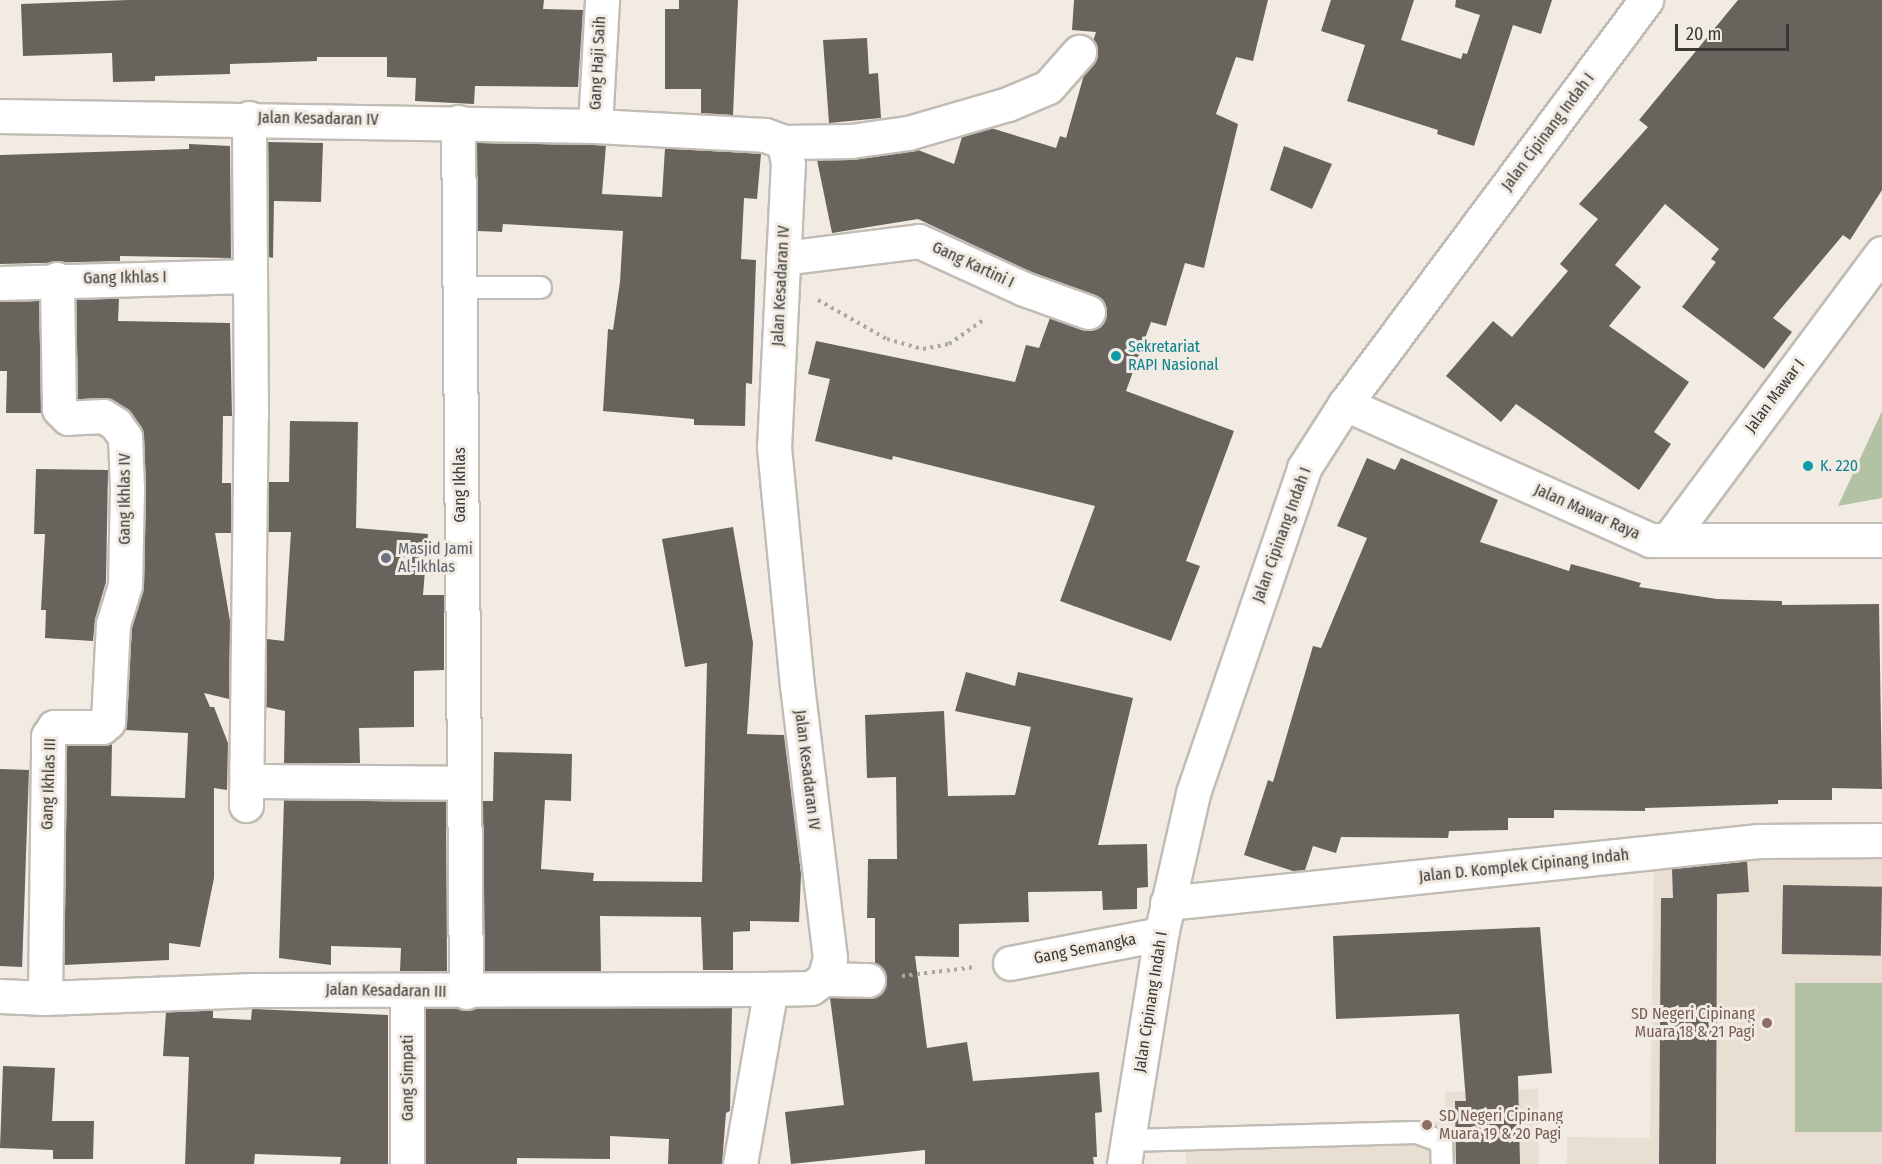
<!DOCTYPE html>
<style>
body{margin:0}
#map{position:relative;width:1882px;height:1164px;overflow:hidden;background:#f1ebe4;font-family:"Fira Sans Condensed",sans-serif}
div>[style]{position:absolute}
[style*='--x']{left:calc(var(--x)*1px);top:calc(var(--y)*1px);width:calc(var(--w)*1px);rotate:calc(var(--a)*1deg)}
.built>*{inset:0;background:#e8ded1}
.green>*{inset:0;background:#b3c2a5;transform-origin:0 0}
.building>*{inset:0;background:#68635d;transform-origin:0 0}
.path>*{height:4px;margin-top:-2px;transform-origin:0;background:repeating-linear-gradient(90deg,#aca7a2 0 3px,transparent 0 7.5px)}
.roads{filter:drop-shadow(2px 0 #c1bcb5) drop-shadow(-2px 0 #c1bcb5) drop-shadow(0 2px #c1bcb5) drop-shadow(0 -2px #c1bcb5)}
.service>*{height:21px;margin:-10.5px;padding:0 10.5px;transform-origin:10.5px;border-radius:10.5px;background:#fff}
.minor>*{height:33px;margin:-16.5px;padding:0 16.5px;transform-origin:16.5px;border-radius:16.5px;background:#fff}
.tertiary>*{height:33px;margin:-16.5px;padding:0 16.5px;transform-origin:16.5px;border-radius:16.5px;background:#fff}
.dots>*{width:16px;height:16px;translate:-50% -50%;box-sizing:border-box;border:3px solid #f1ebe4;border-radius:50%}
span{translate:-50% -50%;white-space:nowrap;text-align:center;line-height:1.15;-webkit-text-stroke:6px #f1ebe4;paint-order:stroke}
.street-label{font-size:16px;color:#3a3835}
.culture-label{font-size:16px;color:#0d838f}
.left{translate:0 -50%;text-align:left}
.worship-label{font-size:16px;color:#5b616d}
.education-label{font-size:16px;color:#785e54}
.right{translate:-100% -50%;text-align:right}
.scale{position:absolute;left:1675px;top:24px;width:114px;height:27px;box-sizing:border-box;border:3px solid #3a3835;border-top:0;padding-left:8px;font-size:18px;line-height:21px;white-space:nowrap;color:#3a3835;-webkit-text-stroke:4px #f1ebe4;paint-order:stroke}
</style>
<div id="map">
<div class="built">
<div style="clip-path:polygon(1882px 851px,1882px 1164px,1567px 1164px,1567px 1137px,1650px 1138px,1654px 864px,1766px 852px)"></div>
<div style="clip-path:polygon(1538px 1089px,1539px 1164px,1186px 1164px,1186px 1128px,1445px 1122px,1445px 1092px)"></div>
</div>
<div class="green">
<div style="clip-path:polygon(1882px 411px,1882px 498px,1838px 506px)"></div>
<div style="left:1795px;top:983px;width:87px;height:149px"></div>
</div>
<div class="building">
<div style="clip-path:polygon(128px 0,544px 0,543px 9px,583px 10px,578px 87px,475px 86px,474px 104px,415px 101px,416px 78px,387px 77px,387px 57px,317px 57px,317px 61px,230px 64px,230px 74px,155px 76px,155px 81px,113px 82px,112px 53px,23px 56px,21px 4px)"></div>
<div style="clip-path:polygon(679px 0,738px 0,733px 115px,701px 113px,701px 89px,665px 89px,665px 9px,679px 9px)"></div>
<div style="clip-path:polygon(1074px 0,1268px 0,1253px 61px,1236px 57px,1216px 114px,1238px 124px,1204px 268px,1185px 263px,1166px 326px,1151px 322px,1126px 391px,1234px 431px,1186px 561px,1200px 566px,1171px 641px,1060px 601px,1095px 506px,893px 456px,892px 460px,815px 441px,830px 379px,808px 374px,816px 341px,1015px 382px,1026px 345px,1039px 348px,1050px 318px,1091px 330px,1105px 319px,1106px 308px,1095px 295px,1031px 272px,918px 219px,832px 233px,817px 160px,853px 160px,918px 150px,954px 164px,962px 137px,991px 128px,1056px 148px,1060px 136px,1066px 138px,1084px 75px,1097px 55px,1093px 41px,1096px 32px,1072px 30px)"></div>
<div style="clip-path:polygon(1331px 0,1414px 0,1401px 40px,1461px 59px,1463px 53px,1467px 54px,1480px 15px,1455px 7px,1456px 0,1552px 0,1541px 34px,1513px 25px,1474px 146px,1437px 134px,1438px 130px,1347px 101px,1365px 45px,1321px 31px)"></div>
<div style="clip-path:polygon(1738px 0,1882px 0,1882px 190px,1850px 240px,1843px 235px,1773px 318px,1792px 332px,1764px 369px,1682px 307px,1716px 262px,1711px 259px,1719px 249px,1665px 204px,1615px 265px,1641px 287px,1609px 326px,1689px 382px,1654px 432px,1671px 444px,1639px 490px,1516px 404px,1501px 422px,1446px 376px,1493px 321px,1512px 337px,1568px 271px,1560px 264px,1598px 219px,1579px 204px,1648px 127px,1639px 120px)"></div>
<div style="clip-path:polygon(867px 38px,869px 74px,878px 73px,881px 118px,829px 123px,823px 40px)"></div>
<div style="clip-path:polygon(268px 142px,323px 143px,321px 202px,274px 201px,273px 258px,269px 257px)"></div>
<div style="clip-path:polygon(477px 143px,606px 145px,602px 194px,662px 197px,665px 148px,761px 154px,757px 199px,744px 198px,741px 259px,756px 260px,752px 384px,746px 383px,745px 426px,694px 425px,694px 419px,603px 411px,608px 329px,613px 330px,620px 282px,623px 231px,503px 224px,502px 232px,478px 231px)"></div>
<div style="clip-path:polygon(189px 144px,230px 146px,231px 258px,120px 256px,120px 261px,0 264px,0 155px,189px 149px)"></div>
<div style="clip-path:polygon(1284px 146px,1332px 164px,1312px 209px,1270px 190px)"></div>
<div style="clip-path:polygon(119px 298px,118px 321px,230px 323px,232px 416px,223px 416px,222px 483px,231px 483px,231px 533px,215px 533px,230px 621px,229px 699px,204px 693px,210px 707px,214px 707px,228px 743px,227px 790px,214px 788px,214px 878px,200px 947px,169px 943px,169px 960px,64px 965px,67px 746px,112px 742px,111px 796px,185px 798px,188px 733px,125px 730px,132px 627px,144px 585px,144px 436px,131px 413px,113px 400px,78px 399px,76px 300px)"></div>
<div style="clip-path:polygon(39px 301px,42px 413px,6px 413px,7px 371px,0 371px,0 302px)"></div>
<div style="clip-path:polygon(290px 421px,358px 422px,356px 528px,428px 534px,423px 595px,444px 595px,444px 670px,414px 671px,414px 727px,359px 728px,360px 763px,284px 763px,285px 711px,266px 707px,267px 639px,284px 641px,291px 532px,268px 532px,269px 482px,289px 482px)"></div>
<div style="clip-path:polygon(1367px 458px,1395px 470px,1401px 458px,1498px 500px,1480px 542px,1569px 571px,1571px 564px,1641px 583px,1639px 587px,1717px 599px,1782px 601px,1782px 605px,1879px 604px,1882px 789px,1832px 788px,1832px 800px,1778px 800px,1778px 804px,1645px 808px,1645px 811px,1554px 810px,1554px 818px,1508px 818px,1508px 830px,1449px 831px,1448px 838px,1341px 837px,1336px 853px,1313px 846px,1305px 870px,1293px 871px,1244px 855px,1268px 780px,1273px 782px,1313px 646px,1321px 648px,1367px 538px,1337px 526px)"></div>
<div style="clip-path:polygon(36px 469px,108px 470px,106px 582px,95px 619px,93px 641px,45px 638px,46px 610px,41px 610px,45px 534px,34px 534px)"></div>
<div style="clip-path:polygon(733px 527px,753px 643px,747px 734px,784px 735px,801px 874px,799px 922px,750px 921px,750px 931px,733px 932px,733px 970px,703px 970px,701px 917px,600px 916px,601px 971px,485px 971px,483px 801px,493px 801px,494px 752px,572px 754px,571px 801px,545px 800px,541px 869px,594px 873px,593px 881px,702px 882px,707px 663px,685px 667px,662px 539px)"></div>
<div style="clip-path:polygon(966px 672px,1015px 686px,1018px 672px,1133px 698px,1098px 845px,1147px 844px,1148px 887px,1137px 888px,1137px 909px,1103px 910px,1102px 891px,1028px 892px,1029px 922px,959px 924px,959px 957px,915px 956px,927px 1048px,967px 1042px,973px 1081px,1099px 1072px,1102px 1112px,1095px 1113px,1097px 1157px,1093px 1157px,1094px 1164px,925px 1164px,925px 1150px,791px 1164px,785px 1112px,844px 1105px,830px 998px,876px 997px,887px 981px,884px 971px,875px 963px,875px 918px,867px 918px,868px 859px,897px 859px,896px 777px,867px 778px,865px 715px,944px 711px,948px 796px,1015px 795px,1031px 727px,955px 711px)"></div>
<div style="left:0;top:769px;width:29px;height:197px;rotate:2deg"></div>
<div style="clip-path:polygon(284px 800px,446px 802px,447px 971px,400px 971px,401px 948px,331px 946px,331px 965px,279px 958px)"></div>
<div style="clip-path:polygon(1747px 861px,1749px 892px,1717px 894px,1716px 1164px,1659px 1164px,1661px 898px,1673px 898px,1672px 869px)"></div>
<div style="left:1783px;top:885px;width:99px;height:69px;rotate:1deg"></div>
<div style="clip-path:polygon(1540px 927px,1552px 1073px,1518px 1076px,1520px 1164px,1456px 1164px,1455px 1101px,1466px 1101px,1459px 1014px,1336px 1019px,1333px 936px)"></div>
<div style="clip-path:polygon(426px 1008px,732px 1008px,730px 1111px,726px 1113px,722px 1164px,668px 1164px,669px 1139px,610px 1136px,610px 1159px,517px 1158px,517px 1164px,426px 1164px)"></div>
<div style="clip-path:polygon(252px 1009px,388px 1015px,388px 1164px,340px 1164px,341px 1157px,255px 1154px,254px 1164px,185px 1164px,189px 1057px,163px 1056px,166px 1012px,213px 1010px,213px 1018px,251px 1020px)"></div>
<div style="clip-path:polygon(3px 1066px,55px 1068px,52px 1121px,94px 1121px,93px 1159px,53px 1159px,53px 1150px,0 1148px)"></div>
</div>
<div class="path">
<div style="--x:818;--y:300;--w:79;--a:29.5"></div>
<div style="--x:887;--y:339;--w:37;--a:16"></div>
<div style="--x:923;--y:349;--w:26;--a:-11"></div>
<div style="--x:949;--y:344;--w:42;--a:-35.2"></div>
<div style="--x:902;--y:976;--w:74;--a:-7"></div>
</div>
<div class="roads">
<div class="service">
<div style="--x:459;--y:287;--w:81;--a:0"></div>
<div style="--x:1128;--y:1140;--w:288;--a:-1.6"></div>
<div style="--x:1416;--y:1132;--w:27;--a:20"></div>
<div style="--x:1441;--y:1141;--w:23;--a:88"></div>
</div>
<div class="minor">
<div style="--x:0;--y:116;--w:595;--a:0.96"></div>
<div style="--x:595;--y:126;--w:170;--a:3"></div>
<div style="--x:765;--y:135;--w:20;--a:20"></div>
<div style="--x:784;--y:142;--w:67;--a:-0.9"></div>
<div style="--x:851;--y:141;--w:58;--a:-8"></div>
<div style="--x:908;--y:133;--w:104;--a:-16.2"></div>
<div style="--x:1008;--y:104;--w:43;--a:-23"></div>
<div style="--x:1048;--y:87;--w:47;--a:-48.5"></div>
<div style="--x:458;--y:122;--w:870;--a:89.47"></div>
<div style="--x:595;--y:126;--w:126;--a:-86.8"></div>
<div style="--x:783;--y:258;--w:137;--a:-7.1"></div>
<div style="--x:919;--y:241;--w:115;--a:24.6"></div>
<div style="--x:1024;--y:289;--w:68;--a:19.8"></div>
<div style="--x:0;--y:283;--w:249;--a:-1.6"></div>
<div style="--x:1345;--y:404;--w:334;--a:24"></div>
<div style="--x:1650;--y:540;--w:232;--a:0"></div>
<div style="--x:1668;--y:540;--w:358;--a:-53.3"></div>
<div style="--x:247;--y:781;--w:217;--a:0.5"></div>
<div style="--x:246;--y:805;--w:390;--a:-89.3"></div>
<div style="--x:251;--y:415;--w:297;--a:-90.4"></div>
<div style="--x:1167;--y:903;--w:595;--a:-5.98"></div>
<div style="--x:1759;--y:841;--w:123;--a:-0.5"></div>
<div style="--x:1010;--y:963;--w:154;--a:-10.9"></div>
<div style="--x:824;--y:979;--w:44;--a:1.3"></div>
<div style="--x:0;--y:996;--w:45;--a:2.5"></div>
<div style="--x:45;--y:998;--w:209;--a:-2.2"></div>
<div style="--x:254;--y:990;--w:517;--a:-0.11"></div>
<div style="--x:771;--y:989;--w:40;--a:-1.4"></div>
<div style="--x:811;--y:988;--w:16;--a:-35"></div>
<div style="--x:824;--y:979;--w:22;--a:-74"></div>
<div style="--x:830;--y:958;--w:274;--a:-96.9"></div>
<div style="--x:797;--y:686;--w:239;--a:-95.5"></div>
<div style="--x:774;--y:448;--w:284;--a:-87.2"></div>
<div style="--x:788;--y:164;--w:22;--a:-100"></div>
<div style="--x:45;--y:998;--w:262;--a:-89.3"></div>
<div style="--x:48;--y:736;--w:11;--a:-56"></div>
<div style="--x:54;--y:727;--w:48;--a:0"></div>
<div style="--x:102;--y:727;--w:8;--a:-40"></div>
<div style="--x:108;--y:722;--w:98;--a:-87.1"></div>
<div style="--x:113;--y:624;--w:41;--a:-72.9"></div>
<div style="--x:125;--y:585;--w:97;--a:-88.8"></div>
<div style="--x:127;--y:488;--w:51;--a:-92.2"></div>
<div style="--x:125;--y:437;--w:16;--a:-125"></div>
<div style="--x:116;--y:424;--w:15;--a:-148"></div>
<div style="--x:103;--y:416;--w:35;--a:177"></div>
<div style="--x:68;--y:418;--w:13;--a:-135"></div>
<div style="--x:59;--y:409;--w:130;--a:-90.9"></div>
<div style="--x:407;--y:1164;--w:173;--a:-90"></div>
<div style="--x:740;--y:1164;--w:178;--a:-80"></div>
</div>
<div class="tertiary">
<div style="--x:1124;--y:1164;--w:237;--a:-80.8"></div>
<div style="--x:1162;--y:930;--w:140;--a:-77.2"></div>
<div style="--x:1193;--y:793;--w:343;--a:-71.1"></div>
<div style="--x:1304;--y:468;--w:76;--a:-57.4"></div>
<div style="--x:1345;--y:404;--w:504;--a:-53.31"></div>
</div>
</div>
<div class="dots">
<div style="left:1116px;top:356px;background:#0f9aa8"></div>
<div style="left:1808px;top:466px;background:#0f9aa8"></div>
<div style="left:386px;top:558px;background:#6b7280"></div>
<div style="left:1767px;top:1023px;background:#8d6e63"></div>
<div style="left:1427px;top:1125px;background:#8d6e63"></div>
</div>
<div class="street-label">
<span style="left:598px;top:63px;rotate:-87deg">Gang Haji Saih</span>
<span style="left:318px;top:119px;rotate:1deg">Jalan Kesadaran IV</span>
<span style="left:1548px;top:132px;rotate:-53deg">Jalan Cipinang Indah I</span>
<span style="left:973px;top:265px;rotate:25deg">Gang Kartini I</span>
<span style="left:125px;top:278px;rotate:-1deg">Gang Ikhlas I</span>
<span style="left:781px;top:286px;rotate:-87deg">Jalan Kesadaran IV</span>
<span style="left:1775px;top:396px;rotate:-53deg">Jalan Mawar I</span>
<span style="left:460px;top:485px;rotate:-90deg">Gang Ikhlas</span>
<span style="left:125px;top:499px;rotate:-90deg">Gang Ikhlas IV</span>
<span style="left:1587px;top:512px;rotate:24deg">Jalan Mawar Raya</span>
<span style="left:1282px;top:535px;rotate:-70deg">Jalan Cipinang Indah I</span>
<span style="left:807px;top:770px;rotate:83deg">Jalan Kesadaran IV</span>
<span style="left:49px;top:784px;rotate:-88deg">Gang Ikhlas III</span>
<span style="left:1524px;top:866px;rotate:-6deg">Jalan D. Komplek Cipinang Indah</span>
<span style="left:1085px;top:949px;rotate:-11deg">Gang Semangka</span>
<span style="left:386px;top:991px;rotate:1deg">Jalan Kesadaran III</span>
<span style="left:1151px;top:1002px;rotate:-81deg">Jalan Cipinang Indah I</span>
<span style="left:408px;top:1078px;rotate:-90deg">Gang Simpati</span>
</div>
<div class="culture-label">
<span class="left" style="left:1128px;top:356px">Sekretariat<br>RAPI Nasional</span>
<span class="left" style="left:1820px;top:466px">K. 220</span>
</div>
<div class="worship-label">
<span class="left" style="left:398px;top:558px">Masjid Jami<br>Al-Ikhlas</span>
</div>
<div class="education-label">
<span class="right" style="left:1755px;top:1023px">SD Negeri Cipinang<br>Muara 18 &amp; 21 Pagi</span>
<span class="left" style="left:1439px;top:1125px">SD Negeri Cipinang<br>Muara 19 &amp; 20 Pagi</span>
</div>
<div class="scale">20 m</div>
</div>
